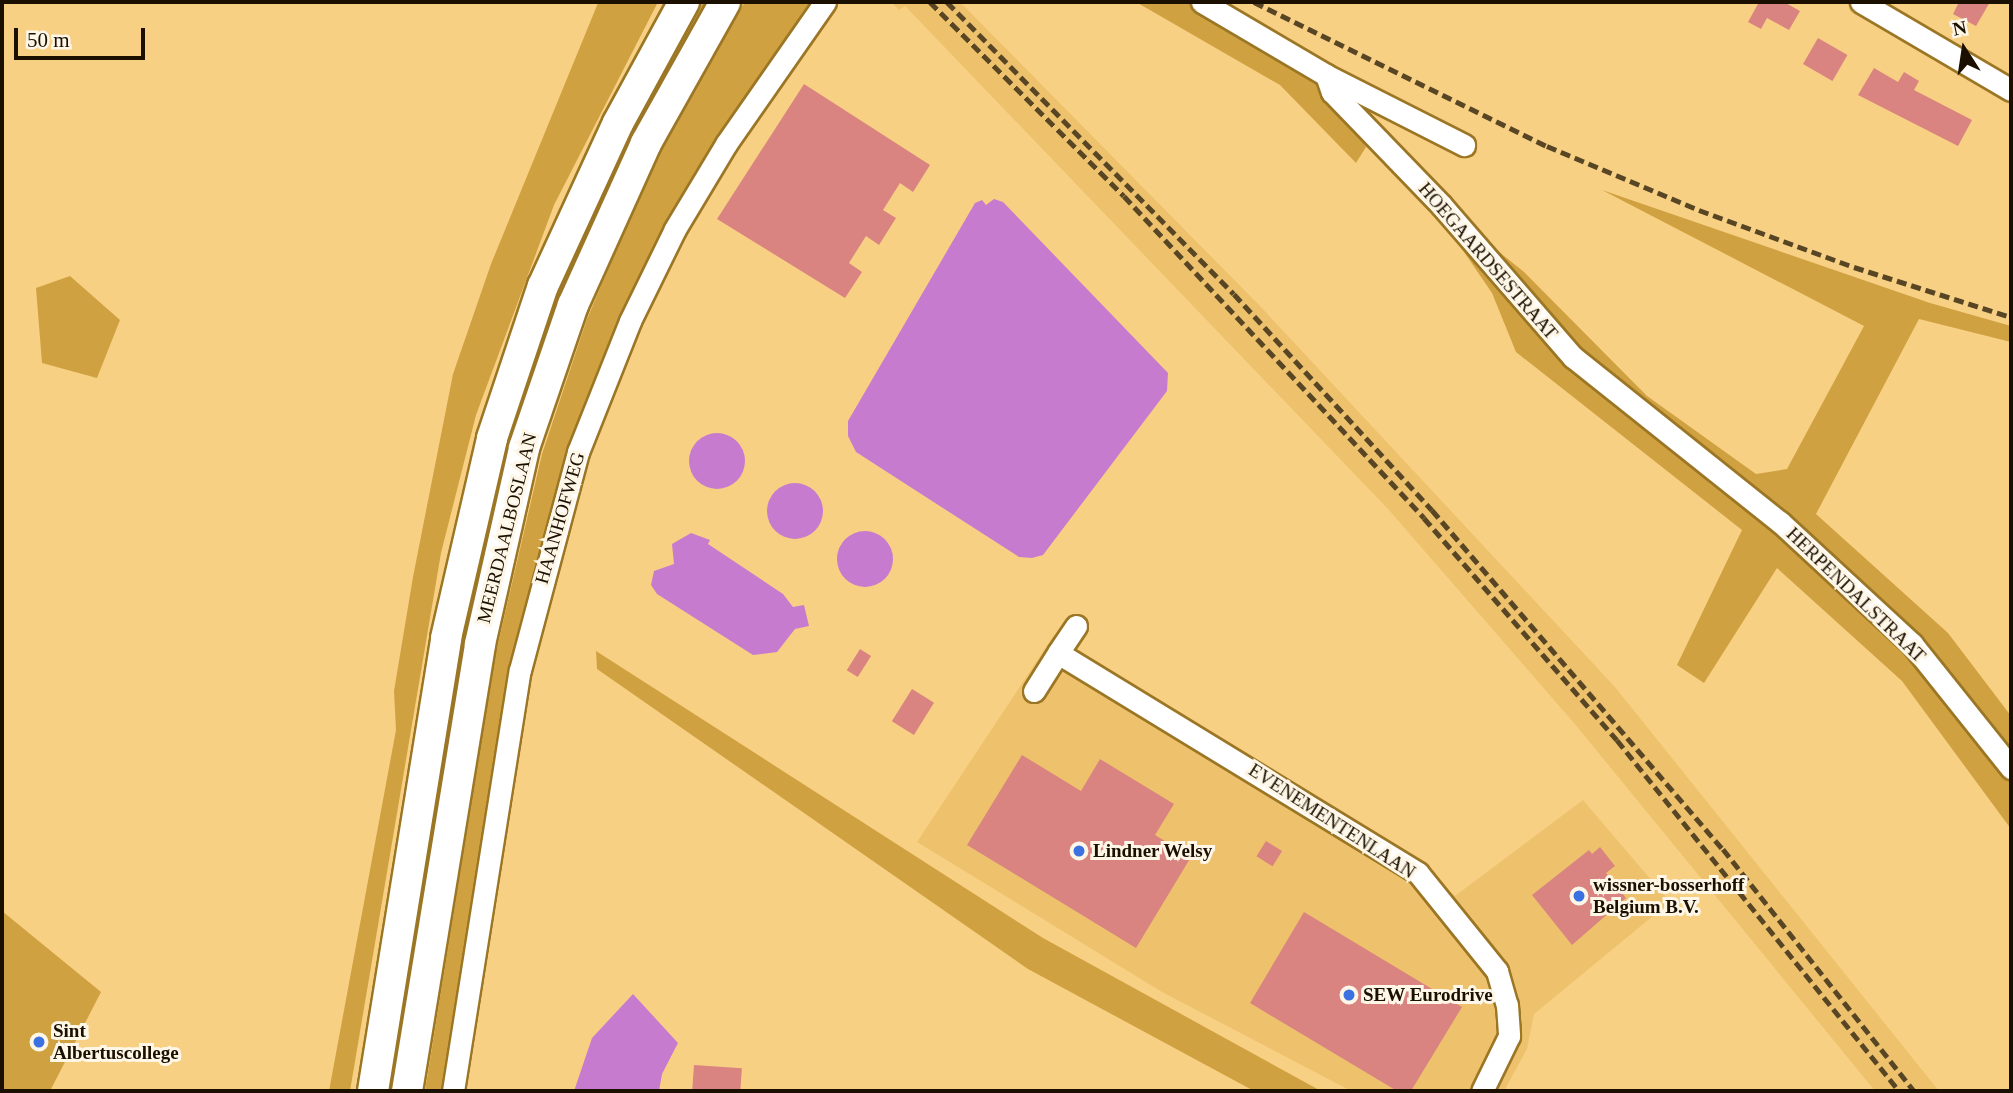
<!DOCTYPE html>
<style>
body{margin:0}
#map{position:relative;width:2013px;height:1093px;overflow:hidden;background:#f8d083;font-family:"Times New Roman",serif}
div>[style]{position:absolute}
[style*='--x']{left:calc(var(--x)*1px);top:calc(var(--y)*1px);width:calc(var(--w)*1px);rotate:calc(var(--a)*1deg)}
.built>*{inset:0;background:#eec26d}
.green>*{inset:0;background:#cfa141}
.water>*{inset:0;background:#c67bcf}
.round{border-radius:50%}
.building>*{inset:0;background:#d98480;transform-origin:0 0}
.roads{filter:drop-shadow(2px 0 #9b7625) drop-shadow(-2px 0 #9b7625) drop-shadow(0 2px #9b7625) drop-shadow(0 -2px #9b7625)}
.minor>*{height:21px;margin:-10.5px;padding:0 10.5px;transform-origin:10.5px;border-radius:10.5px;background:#fff}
.highway>*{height:30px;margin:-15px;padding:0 15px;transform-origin:15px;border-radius:15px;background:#fff}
.rail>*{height:5px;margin-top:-2.5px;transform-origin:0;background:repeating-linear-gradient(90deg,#584524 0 10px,transparent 0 15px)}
.dots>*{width:19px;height:19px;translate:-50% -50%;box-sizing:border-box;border:4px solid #fef6e7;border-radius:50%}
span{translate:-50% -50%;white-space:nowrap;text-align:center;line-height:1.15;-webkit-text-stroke:6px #fef6e7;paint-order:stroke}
.street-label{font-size:19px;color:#1b1000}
.poi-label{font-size:19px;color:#1b1000;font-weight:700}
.left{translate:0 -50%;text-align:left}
.frame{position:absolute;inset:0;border:4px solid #1b1000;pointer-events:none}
.north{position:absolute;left:1929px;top:14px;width:70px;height:70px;-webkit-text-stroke:5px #fef6e7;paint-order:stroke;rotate:348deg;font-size:19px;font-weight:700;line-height:28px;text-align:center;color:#1b1000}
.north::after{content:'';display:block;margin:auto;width:24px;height:32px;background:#1b1000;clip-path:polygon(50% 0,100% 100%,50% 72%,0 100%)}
.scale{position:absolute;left:14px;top:28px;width:131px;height:32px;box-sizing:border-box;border:4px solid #1b1000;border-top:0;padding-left:9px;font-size:21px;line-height:24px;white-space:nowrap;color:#1b1000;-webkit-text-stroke:5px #fef6e7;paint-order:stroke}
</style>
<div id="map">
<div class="built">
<div style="clip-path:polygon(891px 2px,960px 2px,1260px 306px,1615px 687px,1939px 1091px,1875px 1091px,1574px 723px,1388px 509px,905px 6px,899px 10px)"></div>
<div style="clip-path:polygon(1054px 635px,1400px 849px,1455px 896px,1583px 800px,1670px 902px,1534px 1014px,1527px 1049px,1504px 1091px,1351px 1091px,1162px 992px,917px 842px)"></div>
</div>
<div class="green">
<div style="clip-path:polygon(658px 2px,554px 205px,476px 415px,441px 553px,350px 1091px,329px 1091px,396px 730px,394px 691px,413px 577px,453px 374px,491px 264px,598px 3px)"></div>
<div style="clip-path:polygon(691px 2px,711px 2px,570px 287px,396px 1091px,380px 1091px,455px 628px,534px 338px)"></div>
<div style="clip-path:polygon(745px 2px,819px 2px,727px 129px,571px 461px,449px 1091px,425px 1091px,494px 661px,542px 454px,587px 319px,661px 145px)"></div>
<div style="clip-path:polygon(1136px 2px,1193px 2px,1302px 70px,1346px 110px,1366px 147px,1356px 163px,1280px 85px)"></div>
<div style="clip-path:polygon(1408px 170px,1442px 206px,1524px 272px,1647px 396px,1756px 474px,1787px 469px,1864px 326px,1602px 190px,1930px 303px,2011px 326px,2011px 342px,1919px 319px,1816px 514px,1948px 633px,2011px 716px,2011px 829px,1902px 681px,1777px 568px,1704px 683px,1677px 665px,1742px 530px,1516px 352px,1492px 293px)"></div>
<div style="clip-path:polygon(70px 276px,120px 320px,97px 378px,42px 363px,36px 288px)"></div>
<div style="clip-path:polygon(596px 651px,1043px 938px,1321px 1091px,1254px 1091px,1028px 969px,597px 669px)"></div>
<div style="clip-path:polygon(2px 911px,101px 992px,50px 1091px,2px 1091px)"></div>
</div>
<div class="water">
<div style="clip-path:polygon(994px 199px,1003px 202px,1168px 373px,1167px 391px,1043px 555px,1032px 558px,1019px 557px,856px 452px,848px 436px,848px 421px,975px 203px,982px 200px,986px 205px)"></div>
<div class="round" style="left:689px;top:433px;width:56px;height:56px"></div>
<div class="round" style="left:767px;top:483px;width:56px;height:56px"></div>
<div class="round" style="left:837px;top:531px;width:56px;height:56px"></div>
<div style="clip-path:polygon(691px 533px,710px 540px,708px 544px,783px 594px,793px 607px,804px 605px,809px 626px,795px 629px,777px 652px,753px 655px,657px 594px,651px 585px,654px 571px,674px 564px,672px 544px)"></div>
<div style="clip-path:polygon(633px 994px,678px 1043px,662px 1074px,659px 1091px,574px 1091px,592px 1038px)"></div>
</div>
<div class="building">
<div style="clip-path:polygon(1759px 2px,1784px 2px,1800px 11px,1789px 30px,1767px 18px,1761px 29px,1748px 22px)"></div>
<div style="clip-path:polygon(1959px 2px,1990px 2px,1976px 26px,1953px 14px)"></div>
<div style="left:1818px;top:38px;width:34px;height:30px;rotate:30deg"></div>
<div style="clip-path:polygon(1874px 68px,1898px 82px,1904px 72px,1919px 81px,1914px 90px,1972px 120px,1958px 146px,1858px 95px)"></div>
<div style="clip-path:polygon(804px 84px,930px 165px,913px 192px,900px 183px,883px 210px,896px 218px,879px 245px,866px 236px,849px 263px,862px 272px,845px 298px,717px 219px)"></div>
<div style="left:860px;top:649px;width:13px;height:25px;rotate:32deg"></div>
<div style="left:912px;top:689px;width:26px;height:38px;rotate:32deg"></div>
<div style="clip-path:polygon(1022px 755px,1081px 791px,1100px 759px,1174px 804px,1155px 835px,1191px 857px,1136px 948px,967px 845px)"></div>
<div style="left:1266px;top:841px;width:19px;height:18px;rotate:32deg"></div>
<div style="clip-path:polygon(1600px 847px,1615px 866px,1606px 873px,1626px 898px,1572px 945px,1532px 895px,1589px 850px,1592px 854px)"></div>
<div style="clip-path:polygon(1304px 912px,1462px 1007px,1411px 1091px,1397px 1091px,1250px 1003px)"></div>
<div style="left:694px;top:1065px;width:48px;height:26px;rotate:4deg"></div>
</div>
<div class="roads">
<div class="minor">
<div style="--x:1202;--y:2;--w:144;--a:30.5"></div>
<div style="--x:1326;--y:75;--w:155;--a:26.9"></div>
<div style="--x:1861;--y:2;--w:174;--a:30.4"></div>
<div style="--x:1326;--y:75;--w:18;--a:71"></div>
<div style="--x:1332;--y:92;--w:158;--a:46"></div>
<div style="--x:1442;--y:206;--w:200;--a:49.1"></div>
<div style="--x:1573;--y:357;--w:265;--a:38.6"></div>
<div style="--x:1780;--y:522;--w:180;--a:42.7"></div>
<div style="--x:1912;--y:644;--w:159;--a:51.4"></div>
<div style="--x:1076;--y:626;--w:32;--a:124"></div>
<div style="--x:1058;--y:653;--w:422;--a:31.4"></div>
<div style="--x:1418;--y:873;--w:126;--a:51.1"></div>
<div style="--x:1497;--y:971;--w:35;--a:74"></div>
<div style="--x:1507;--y:1005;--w:31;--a:86"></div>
<div style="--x:1509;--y:1036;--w:61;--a:116.1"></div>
<div style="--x:1034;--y:691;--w:45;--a:-57.7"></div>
<div style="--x:453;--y:1091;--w:426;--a:-81"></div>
<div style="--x:520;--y:670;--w:226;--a:-75.1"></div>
<div style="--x:578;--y:452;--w:141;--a:-68.3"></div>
<div style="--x:630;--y:321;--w:102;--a:-63.9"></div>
<div style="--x:675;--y:229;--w:99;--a:-59"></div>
<div style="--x:726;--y:144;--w:173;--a:-55.1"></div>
</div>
<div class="highway">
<div style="--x:373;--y:1091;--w:459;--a:-80.8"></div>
<div style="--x:446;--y:638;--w:205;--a:-77"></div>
<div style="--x:492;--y:438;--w:160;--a:-71.5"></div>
<div style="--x:543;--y:286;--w:179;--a:-65.3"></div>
<div style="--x:618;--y:123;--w:138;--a:-61.4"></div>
<div style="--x:407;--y:1091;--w:453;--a:-80.7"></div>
<div style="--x:480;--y:644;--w:201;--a:-77.3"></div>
<div style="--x:524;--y:448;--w:151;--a:-71.1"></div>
<div style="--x:573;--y:305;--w:178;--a:-65.7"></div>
<div style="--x:646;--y:143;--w:162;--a:-60.7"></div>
</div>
</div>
<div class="rail">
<div style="--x:930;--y:2;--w:274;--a:45"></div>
<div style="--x:1124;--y:196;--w:440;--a:47"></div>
<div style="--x:1424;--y:518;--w:294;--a:49"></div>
<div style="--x:1617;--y:740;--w:450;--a:51.2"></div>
<div style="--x:947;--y:2;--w:409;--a:45.5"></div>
<div style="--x:1234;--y:294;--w:293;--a:47.5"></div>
<div style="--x:1432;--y:510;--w:447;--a:49.4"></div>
<div style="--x:1723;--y:849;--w:308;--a:51.7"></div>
<div style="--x:1254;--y:2;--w:326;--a:26.2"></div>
<div style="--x:1547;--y:146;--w:165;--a:22.8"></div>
<div style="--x:1699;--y:210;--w:165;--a:20.2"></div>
<div style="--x:1854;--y:267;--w:165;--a:17.7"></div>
</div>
<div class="dots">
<div style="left:1079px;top:851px;background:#3c71e1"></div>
<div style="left:1579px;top:896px;background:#3c71e1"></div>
<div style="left:1349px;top:995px;background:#3c71e1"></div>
<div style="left:39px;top:1042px;background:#3c71e1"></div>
</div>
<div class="street-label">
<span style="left:1488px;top:261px;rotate:49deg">HOEGAARDSESTRAAT</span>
<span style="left:560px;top:518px;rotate:-74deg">HAANHOFWEG</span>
<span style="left:507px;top:528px;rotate:-76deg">MEERDAALBOSLAAN</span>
<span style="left:1856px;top:595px;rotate:44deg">HERPENDALSTRAAT</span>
<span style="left:1332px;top:821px;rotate:33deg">EVENEMENTENLAAN</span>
</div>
<div class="poi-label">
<span class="left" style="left:1093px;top:851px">Lindner Welsy</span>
<span class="left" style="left:1593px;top:896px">wissner-bosserhoff<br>Belgium B.V.</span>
<span class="left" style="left:1363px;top:995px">SEW Eurodrive</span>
<span class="left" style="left:53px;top:1042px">Sint<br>Albertuscollege</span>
</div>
<div class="frame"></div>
<div class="north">N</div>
<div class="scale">50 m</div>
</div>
